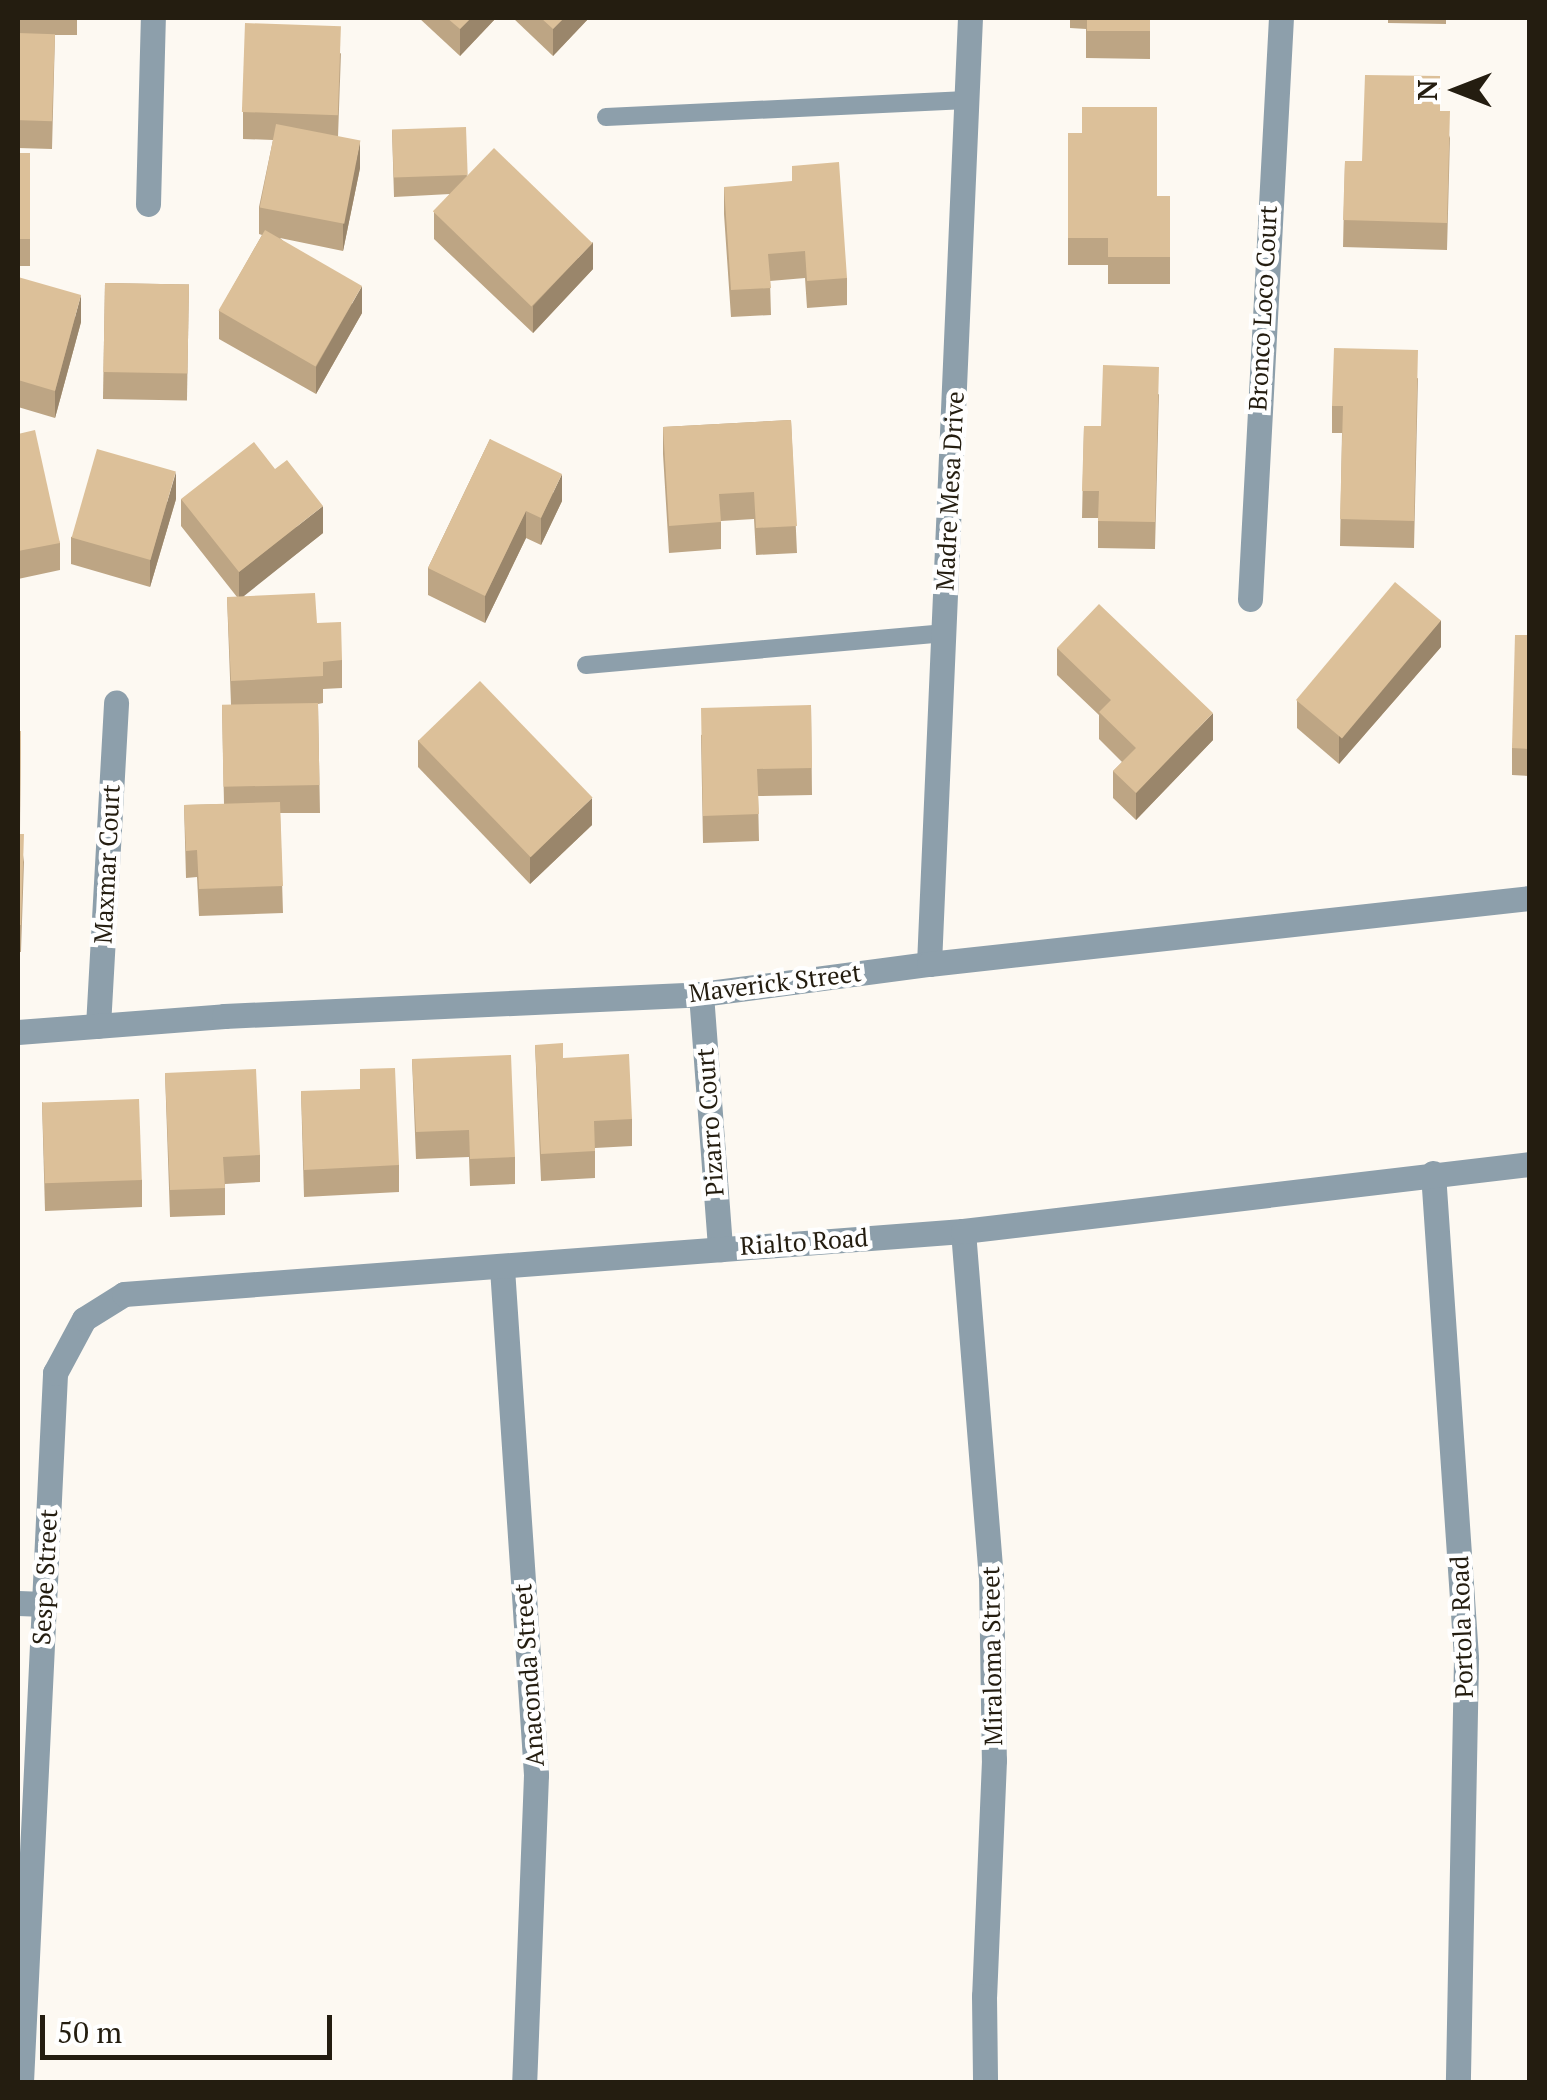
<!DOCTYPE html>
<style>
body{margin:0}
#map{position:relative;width:1547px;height:2100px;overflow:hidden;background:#fdf9f2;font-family:"PT Serif",serif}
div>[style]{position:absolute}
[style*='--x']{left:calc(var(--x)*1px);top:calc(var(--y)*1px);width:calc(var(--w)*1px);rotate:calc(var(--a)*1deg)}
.service>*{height:18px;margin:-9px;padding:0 9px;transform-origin:9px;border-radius:9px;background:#8d9fab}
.minor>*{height:25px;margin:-12.5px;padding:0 12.5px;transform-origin:12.5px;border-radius:12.5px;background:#8d9fab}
.wall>*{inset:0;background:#bda584;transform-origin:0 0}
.shaded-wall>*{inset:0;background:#9a866b}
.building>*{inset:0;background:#dcc099;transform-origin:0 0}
span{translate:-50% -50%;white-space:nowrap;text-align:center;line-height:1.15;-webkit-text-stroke:9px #fff;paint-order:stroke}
.street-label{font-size:25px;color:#241d10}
.frame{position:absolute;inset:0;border:20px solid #241d10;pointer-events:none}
.north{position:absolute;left:1407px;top:40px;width:100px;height:100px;-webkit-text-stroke:8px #fff;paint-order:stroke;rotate:270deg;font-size:28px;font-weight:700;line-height:40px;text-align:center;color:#241d10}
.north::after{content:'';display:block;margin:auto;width:35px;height:45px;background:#241d10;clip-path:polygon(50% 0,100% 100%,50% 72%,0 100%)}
.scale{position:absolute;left:40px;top:2015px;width:292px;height:45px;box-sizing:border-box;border:5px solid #241d10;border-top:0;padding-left:12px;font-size:30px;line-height:35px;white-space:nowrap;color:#241d10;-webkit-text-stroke:8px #fff;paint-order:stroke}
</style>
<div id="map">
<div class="service">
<div style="--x:606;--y:117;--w:361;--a:-2.7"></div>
<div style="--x:586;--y:665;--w:358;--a:-5.1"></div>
</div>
<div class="minor">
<div style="--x:148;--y:204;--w:186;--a:-88.5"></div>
<div style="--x:1250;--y:599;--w:582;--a:-86.95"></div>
<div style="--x:929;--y:964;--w:947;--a:-87.52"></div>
<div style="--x:701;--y:994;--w:256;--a:85.7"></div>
<div style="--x:98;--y:1026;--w:324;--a:-86.8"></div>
<div style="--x:18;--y:1032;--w:207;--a:-4.4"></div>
<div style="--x:224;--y:1016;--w:478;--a:-2.6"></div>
<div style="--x:701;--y:994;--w:230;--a:-7.5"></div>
<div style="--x:929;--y:964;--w:605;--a:-6.27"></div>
<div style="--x:1433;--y:1173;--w:487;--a:86.1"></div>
<div style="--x:1466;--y:1659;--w:423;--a:91.1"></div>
<div style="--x:963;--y:1231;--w:346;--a:85.4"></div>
<div style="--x:991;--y:1576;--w:184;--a:89.1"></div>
<div style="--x:994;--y:1760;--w:236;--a:92.4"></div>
<div style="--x:984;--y:1996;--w:86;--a:89.3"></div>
<div style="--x:502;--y:1268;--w:508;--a:86.16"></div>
<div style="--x:536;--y:1775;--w:307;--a:92.2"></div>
<div style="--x:18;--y:1603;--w:26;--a:2"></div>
<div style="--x:21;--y:2082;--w:710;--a:-87.25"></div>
<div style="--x:55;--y:1373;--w:61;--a:-61.8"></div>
<div style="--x:84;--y:1319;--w:47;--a:-32"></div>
<div style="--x:124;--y:1294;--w:841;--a:-4.29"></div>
<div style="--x:963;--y:1231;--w:571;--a:-6.74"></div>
</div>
<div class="wall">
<div style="clip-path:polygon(18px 18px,77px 18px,77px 35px,55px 35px,52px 149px,18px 148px)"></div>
<div style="clip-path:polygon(419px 18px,496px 18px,460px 56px)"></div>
<div style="clip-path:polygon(513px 18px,589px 18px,553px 56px)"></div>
<div style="clip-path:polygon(765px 18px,828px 18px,765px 20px)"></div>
<div style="clip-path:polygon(1070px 18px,1150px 18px,1150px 59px,1086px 58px,1086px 29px,1070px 28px)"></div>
<div style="clip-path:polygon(1388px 18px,1446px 18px,1446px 24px,1388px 23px)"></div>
<div style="clip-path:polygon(341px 53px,338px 137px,360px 168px,343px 251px,280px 238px,362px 313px,316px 394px,219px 339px,219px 311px,262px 235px,259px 234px,259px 207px,273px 140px,243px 139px,243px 112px)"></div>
<div style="clip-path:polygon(1440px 111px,1450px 138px,1447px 250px,1343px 247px,1345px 161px,1362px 161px)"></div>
<div style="clip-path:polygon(392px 130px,468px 176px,593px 269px,533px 333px,434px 239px,434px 212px,450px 194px,394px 197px)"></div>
<div style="clip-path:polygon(1068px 133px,1157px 196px,1170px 196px,1170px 284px,1108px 284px,1108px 265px,1068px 265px)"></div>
<div style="left:18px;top:153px;width:12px;height:113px"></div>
<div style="clip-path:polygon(724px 187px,847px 278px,847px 305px,807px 308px,805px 278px,770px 281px,771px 315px,731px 317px,724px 214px)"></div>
<div style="clip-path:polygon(18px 277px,81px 322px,55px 418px,18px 407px)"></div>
<div style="left:105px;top:283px;width:84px;height:116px;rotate:1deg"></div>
<div style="clip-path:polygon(1418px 378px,1414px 548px,1340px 546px,1342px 433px,1332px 433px,1332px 406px)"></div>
<div style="clip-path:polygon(1159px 394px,1155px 549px,1098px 548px,1098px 518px,1082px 518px,1084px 426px,1101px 426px)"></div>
<div style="clip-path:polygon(791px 420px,797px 553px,756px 555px,754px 519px,721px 521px,721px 549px,669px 553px,663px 454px,663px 427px)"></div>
<div style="clip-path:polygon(18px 434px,60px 543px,60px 570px,18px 579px)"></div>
<div style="clip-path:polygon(490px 439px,562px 501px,541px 545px,526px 538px,485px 623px,428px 595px,428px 568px)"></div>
<div style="clip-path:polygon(176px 499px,150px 587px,71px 564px,71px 537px)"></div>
<div style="clip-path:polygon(181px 499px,323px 533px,243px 596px,317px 623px,342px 660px,342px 688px,323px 689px,323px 703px,318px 704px,320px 813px,280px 813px,283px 913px,199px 916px,197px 877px,186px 878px,184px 805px,224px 804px,222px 705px,231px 705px,227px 597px,237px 597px,181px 526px)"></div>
<div style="clip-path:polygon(1530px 635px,1530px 776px,1512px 775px,1512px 748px)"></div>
<div style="clip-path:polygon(1441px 647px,1339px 764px,1297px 728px,1297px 701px)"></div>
<div style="clip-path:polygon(1057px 648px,1213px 740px,1136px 820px,1113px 798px,1113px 771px,1122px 762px,1099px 739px,1099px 715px,1057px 675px)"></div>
<div style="clip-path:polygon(811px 705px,812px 795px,758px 796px,759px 841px,703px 843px,701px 735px)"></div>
<div style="clip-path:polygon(18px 731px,21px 731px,20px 834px,24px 862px,21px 952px,18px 952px)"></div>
<div style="clip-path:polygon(418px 740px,592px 825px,530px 884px,418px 767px)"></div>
<div style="clip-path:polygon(535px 1045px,563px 1058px,632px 1119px,632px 1146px,595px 1148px,595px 1178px,541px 1181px)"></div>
<div style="clip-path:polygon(412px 1059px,515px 1157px,515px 1184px,470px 1186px,469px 1157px,416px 1159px)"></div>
<div style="clip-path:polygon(165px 1073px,260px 1155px,260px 1182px,225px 1184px,225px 1215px,170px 1217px)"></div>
<div style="clip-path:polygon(301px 1091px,399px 1165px,399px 1192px,304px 1197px)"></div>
<div style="clip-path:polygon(42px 1102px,142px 1180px,142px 1207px,45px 1211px)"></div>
</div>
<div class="shaded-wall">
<div style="clip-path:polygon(471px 18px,496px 18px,460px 56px,460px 29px)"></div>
<div style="clip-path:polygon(564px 18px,589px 18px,553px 56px,553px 29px)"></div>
<div style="clip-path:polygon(360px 141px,360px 168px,343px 251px,343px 224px)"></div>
<div style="clip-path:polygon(593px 242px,593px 269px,533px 333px,533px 306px)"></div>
<div style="clip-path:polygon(362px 286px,362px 313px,316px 394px,316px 367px)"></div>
<div style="clip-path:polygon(81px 295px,81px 322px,55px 418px,55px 391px)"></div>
<div style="clip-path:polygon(176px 472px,176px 499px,150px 587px,150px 560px)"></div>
<div style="clip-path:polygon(562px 474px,562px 501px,541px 545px,541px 518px)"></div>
<div style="clip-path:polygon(323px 506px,323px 533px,239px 600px,239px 572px)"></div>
<div style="clip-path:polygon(526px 511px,526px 538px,485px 623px,485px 596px)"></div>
<div style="clip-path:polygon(1441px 620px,1441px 647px,1339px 764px,1339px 736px)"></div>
<div style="clip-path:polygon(1213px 713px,1213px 740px,1136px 820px,1136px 793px)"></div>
<div style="clip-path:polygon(592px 798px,592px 825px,530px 884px,530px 857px)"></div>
</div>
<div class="building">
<div style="clip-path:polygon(447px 18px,471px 18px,460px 29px)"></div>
<div style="clip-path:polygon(541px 18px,564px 18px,553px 29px)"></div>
<div style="left:1087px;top:18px;width:63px;height:13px"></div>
<div style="left:245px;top:23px;width:96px;height:89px;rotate:2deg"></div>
<div style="left:18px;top:33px;width:37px;height:87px;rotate:2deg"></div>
<div style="clip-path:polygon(1365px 75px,1440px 76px,1440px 111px,1450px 111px,1447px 223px,1343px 220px,1345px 161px,1362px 161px)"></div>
<div style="clip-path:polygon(1082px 107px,1157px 107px,1157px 196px,1170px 196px,1170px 257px,1108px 257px,1108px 238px,1068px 238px,1068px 133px,1082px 133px)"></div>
<div style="left:276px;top:124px;width:86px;height:85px;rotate:11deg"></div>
<div style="left:466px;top:127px;width:48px;height:74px;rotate:88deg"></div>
<div style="left:494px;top:148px;width:137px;height:88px;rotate:44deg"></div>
<div style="left:18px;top:153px;width:12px;height:86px"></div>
<div style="clip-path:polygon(839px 162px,847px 278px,807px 281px,805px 251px,768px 254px,771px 288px,731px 290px,724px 187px,792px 181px,792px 166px)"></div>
<div style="left:265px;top:230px;width:112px;height:93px;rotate:30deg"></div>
<div style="clip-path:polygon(18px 277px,81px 295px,55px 391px,18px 380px)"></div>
<div style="left:105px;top:283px;width:84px;height:89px;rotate:1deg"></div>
<div style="clip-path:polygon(1334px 348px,1418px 350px,1414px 521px,1340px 519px,1343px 406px,1332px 406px)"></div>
<div style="clip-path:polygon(1103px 365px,1159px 367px,1155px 522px,1098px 521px,1099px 491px,1082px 491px,1084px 426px,1101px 426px)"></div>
<div style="clip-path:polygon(791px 420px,797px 526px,756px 528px,754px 492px,719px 494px,721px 522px,669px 526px,663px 427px)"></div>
<div style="clip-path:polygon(35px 430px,60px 543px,18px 551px,18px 434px)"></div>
<div style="clip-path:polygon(490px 439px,562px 474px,541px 518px,526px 511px,485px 596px,428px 568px)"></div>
<div style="clip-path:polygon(254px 442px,275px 469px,287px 460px,323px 506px,239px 572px,181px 499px)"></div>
<div style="left:97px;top:449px;width:82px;height:92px;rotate:16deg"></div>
<div style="left:1395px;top:582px;width:60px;height:154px;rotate:40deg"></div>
<div style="clip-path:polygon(315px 593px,317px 623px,341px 622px,342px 660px,323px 662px,323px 676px,231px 681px,227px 597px)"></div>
<div style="clip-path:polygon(1099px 604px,1213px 713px,1136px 793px,1113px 771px,1136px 748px,1099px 712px,1111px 700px,1057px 648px)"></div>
<div style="clip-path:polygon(1515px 635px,1530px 635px,1530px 749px,1512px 748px)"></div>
<div style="left:480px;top:681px;width:162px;height:86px;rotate:46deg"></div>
<div style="left:318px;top:703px;width:82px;height:96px;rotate:89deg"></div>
<div style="clip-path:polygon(811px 705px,812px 768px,757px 769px,759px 814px,703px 816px,701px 708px)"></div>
<div style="clip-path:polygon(18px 731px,21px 731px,20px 814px,18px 814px)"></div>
<div style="clip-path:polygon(280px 802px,283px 886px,199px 889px,197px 850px,186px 851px,184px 805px)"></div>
<div style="clip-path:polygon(18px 834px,24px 834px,21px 925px,18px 925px)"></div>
<div style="clip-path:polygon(563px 1043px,563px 1058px,629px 1054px,632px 1119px,594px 1121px,595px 1151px,541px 1154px,535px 1045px)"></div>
<div style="clip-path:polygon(511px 1055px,515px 1157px,470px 1159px,469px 1130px,416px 1132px,412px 1059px)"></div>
<div style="clip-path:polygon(395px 1068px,399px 1165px,304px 1170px,301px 1091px,360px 1089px,360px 1069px)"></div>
<div style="clip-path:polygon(256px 1069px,260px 1155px,223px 1157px,225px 1188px,170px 1190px,165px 1073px)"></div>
<div style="left:139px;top:1099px;width:81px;height:97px;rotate:88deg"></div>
</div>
<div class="street-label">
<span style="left:1263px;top:308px;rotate:-87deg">Bronco Loco Court</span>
<span style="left:950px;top:491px;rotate:-87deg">Madre Mesa Drive</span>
<span style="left:107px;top:864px;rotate:-87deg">Maxmar Court</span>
<span style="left:775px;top:983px;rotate:-7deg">Maverick Street</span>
<span style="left:710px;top:1122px;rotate:-94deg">Pizarro Court</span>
<span style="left:804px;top:1242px;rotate:-4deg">Rialto Road</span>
<span style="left:45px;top:1577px;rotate:-87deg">Sespe Street</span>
<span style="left:1462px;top:1627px;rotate:-92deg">Portola Road</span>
<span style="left:992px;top:1656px;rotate:-91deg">Miraloma Street</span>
<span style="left:529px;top:1675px;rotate:-94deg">Anaconda Street</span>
</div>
<div class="frame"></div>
<div class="north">N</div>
<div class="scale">50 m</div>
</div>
